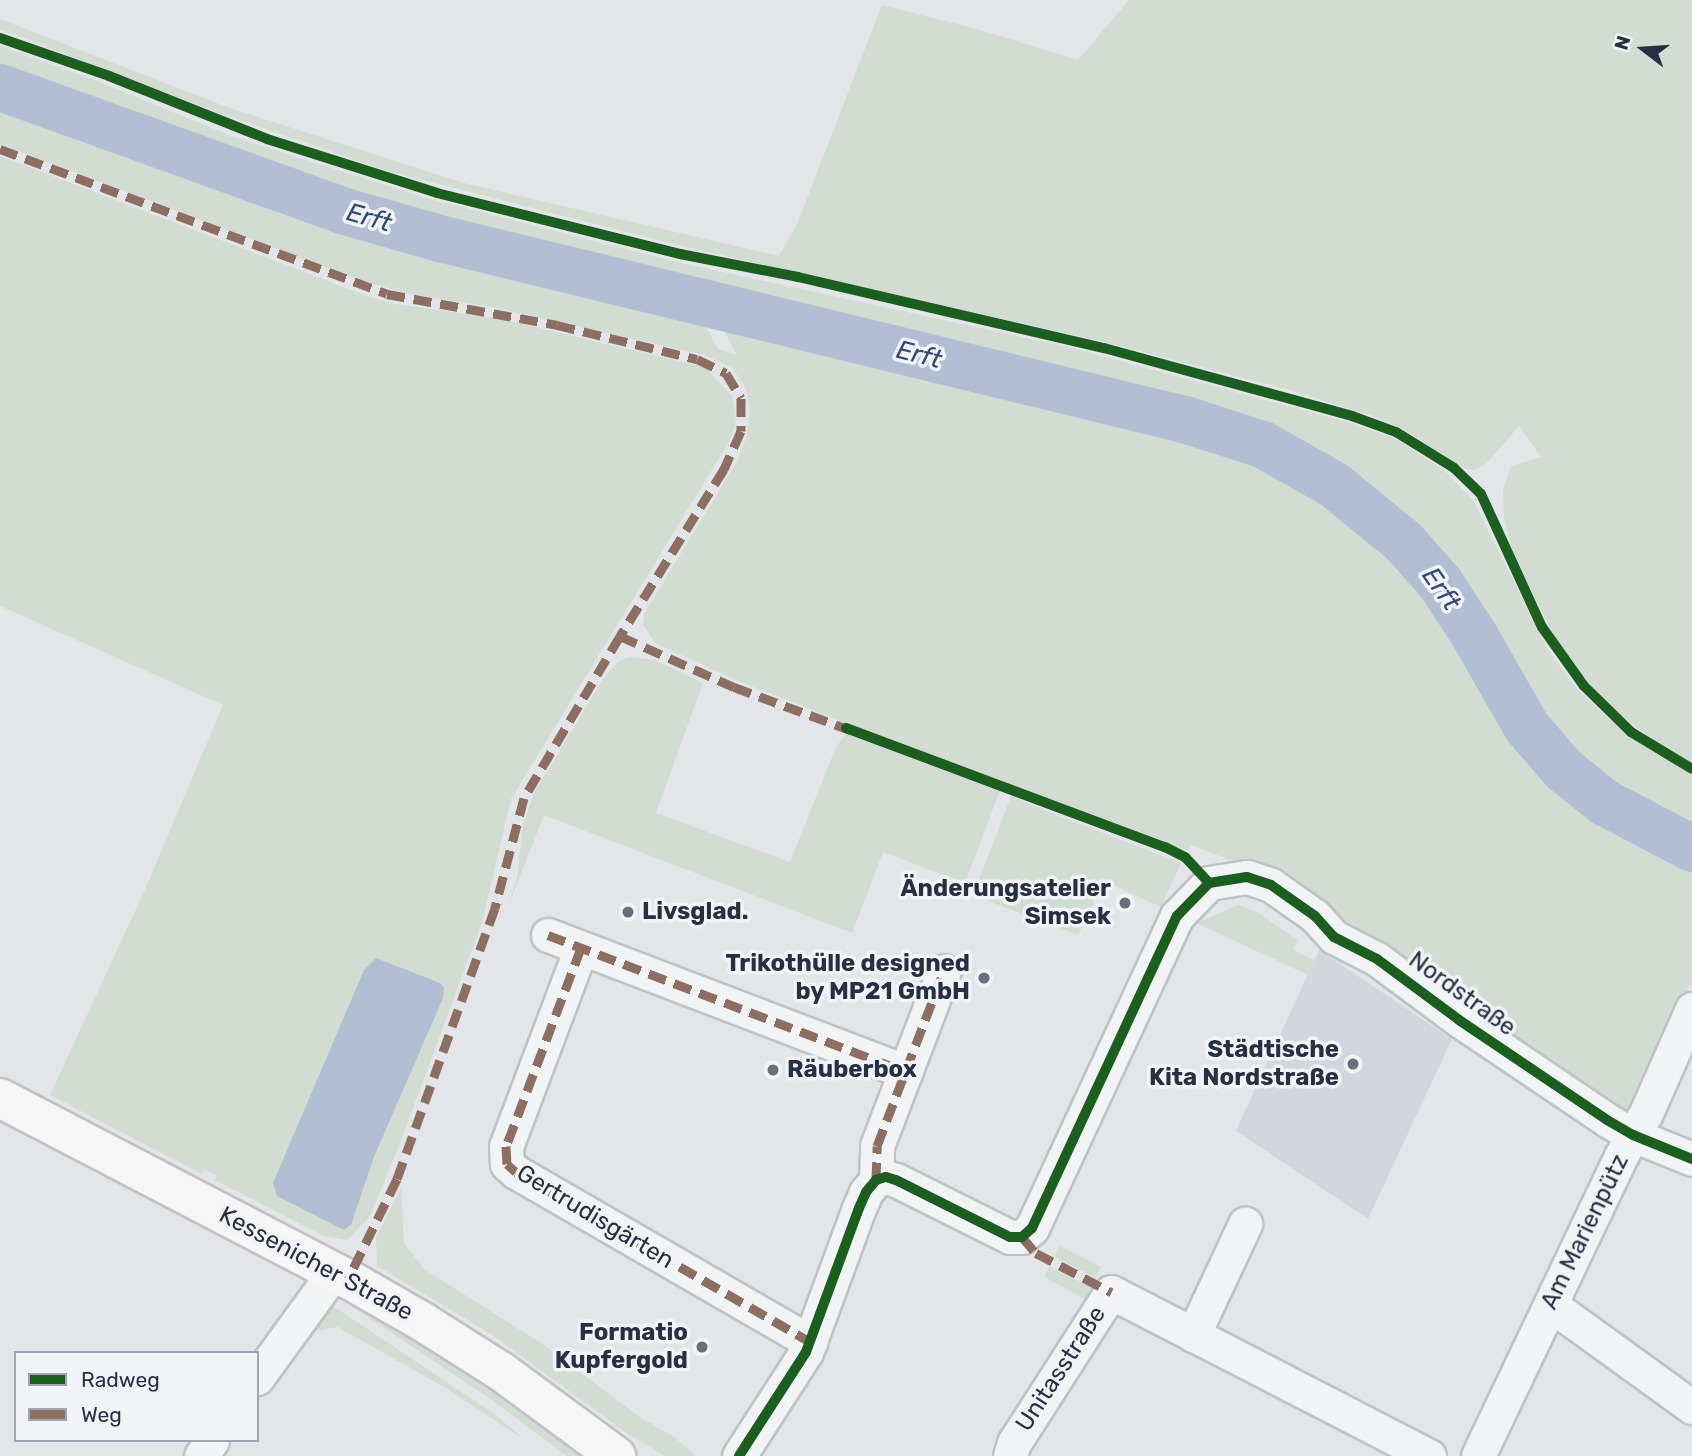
<!DOCTYPE html>
<meta charset="utf-8">
<style>
body{margin:0}
#map{position:relative;width:1692px;height:1456px;overflow:hidden;background:#e3e5e8;font-family:Rubik,sans-serif}
div>[style]{position:absolute}
[style*='--x']{left:calc(var(--x)*1px);top:calc(var(--y)*1px);width:calc(var(--w)*1px);rotate:calc(var(--a)*1deg)}
.built>*{inset:0;background:#d3d6dd}
.green>*{inset:0;background:#d2dcd3;transform-origin:0 0}
.water>*{inset:0;background:#b1bed4}
.river>*{height:47px;margin:-23.5px;padding:0 23.5px;transform-origin:23.5px;border-radius:23.5px;background:#b1bed4}
.roads{filter:drop-shadow(2px 0 #c0c2c6) drop-shadow(-2px 0 #c0c2c6) drop-shadow(0 2px #c0c2c6) drop-shadow(0 -2px #c0c2c6)}
.minor>*{height:33px;margin:-16.5px;padding:0 16.5px;transform-origin:16.5px;border-radius:16.5px;background:#f2f3f5}
.major>*{height:38px;margin:-19px;padding:0 19px;transform-origin:19px;border-radius:19px;background:#f6f6f7}
.quiet>*{height:9px;margin-top:-4.5px;transform-origin:0;background:repeating-linear-gradient(90deg,#8d6e63 0 18px,transparent 0 27px)}
.cycleway>*{height:10px;margin:-5px;padding:0 5px;transform-origin:5px;border-radius:5px;background:#1b5e20}
.dots>*{width:19px;height:19px;translate:-50% -50%;box-sizing:border-box;border:4px solid #f1f3f7;border-radius:50%}
span{translate:-50% -50%;white-space:nowrap;text-align:center;line-height:1.15;-webkit-text-stroke:7px #f1f3f7;paint-order:stroke}
.poi-label{font-size:24px;color:#292f42;font-weight:700}
.right{translate:-100% -50%;text-align:right}
.left{translate:0 -50%;text-align:left}
.street-label{font-size:24px;color:#292f42}
.water-label{font-size:26px;color:#324978;font-style:italic}
.legend{position:absolute;left:14px;top:1351px;width:245px;height:91px;box-sizing:border-box;background:#f1f3f7;border:2px solid #a1a5af;margin:0;padding:9px 12px;list-style:none;font-size:21px;color:#292f42}
.legend li{display:flex;align-items:center;gap:14px;height:35px}
.legend b{width:35px;border:2px solid #a1a5af}
.north{position:absolute;left:1608px;top:14px;width:70px;height:70px;-webkit-text-stroke:5px #f1f3f7;paint-order:stroke;rotate:287deg;font-size:19px;font-weight:700;line-height:28px;text-align:center;color:#292f42}
.north::after{content:'';display:block;margin:auto;width:24px;height:32px;background:#292f42;clip-path:polygon(50% 0,100% 100%,50% 72%,0 100%)}
</style>
<div id="map">
<div class="built">
<div style="clip-path:polygon(1319px 950px,1452px 1039px,1368px 1219px,1236px 1131px)"></div>
</div>
<div class="green">
<div style="clip-path:polygon(1129px 0,1692px 0,1692px 764px,1669px 752px,1608px 705px,1565px 654px,1538px 605px,1513px 552px,1504px 518px,1503px 489px,1511px 466px,1541px 457px,1519px 426px,1487px 463px,1474px 470px,1463px 468px,1405px 430px,1373px 416px,1293px 391px,1101px 341px,677px 245px,384px 170px,222px 114px,0 29px,0 19px,227px 107px,464px 183px,779px 256px,797px 224px,882px 5px,977px 29px,1078px 60px)"></div>
<div style="clip-path:polygon(0 46px,90px 78px,234px 137px,426px 198px,677px 262px,1072px 348px,1344px 421px,1396px 439px,1445px 471px,1473px 500px,1547px 648px,1575px 687px,1621px 730px,1692px 775px,1692px 835px,1620px 799px,1565px 756px,1532px 714px,1467px 599px,1414px 536px,1365px 493px,1297px 446px,1277px 436px,1201px 413px,401px 218px,192px 148px,0 75px)"></div>
<div style="clip-path:polygon(0 101px,267px 194px,303px 210px,405px 242px,699px 314px,718px 349px,737px 355px,718px 319px,919px 365px,1214px 440px,1260px 456px,1335px 499px,1378px 532px,1431px 590px,1468px 647px,1527px 749px,1545px 770px,1606px 816px,1646px 840px,1692px 861px,1692px 980px,1637px 1102px,1627px 1117px,1467px 1012px,1453px 995px,1430px 977px,1266px 874px,1191px 845px,1187px 851px,835px 719px,731px 678px,655px 643px,643px 624px,645px 612px,738px 460px,747px 435px,750px 411px,746px 388px,732px 368px,705px 355px,487px 306px,408px 294px,351px 277px,0 144px)"></div>
<div style="clip-path:polygon(0 156px,370px 297px,395px 304px,501px 319px,704px 367px,732px 396px,736px 421px,730px 440px,511px 799px,482px 922px,399px 1146px,370px 1216px,347px 1240px,324px 1236px,215px 1180px,217px 1175px,204px 1169px,202px 1174px,50px 1095px,144px 892px,223px 705px,0 606px)"></div>
<div style="clip-path:polygon(629px 657px,655px 660px,703px 683px,656px 813px,790px 862px,836px 747px,847px 733px,1000px 790px,965px 883px,883px 852px,852px 933px,544px 815px,508px 907px,517px 878px,523px 825px,534px 793px,605px 676px,619px 661px)"></div>
<div style="clip-path:polygon(1012px 794px,1026px 803px,1181px 863px,1161px 907px,1104px 881px,1078px 935px,973px 895px)"></div>
<div style="clip-path:polygon(1238px 905px,1257px 912px,1298px 940px,1293px 950px,1314px 960px,1308px 975px,1197px 923px)"></div>
<div style="clip-path:polygon(401px 1188px,404px 1243px,424px 1269px,544px 1345px,638px 1416px,674px 1437px,696px 1456px,665px 1456px,625px 1432px,491px 1334px,377px 1266px,376px 1238px)"></div>
<div style="left:1060px;top:1246px;width:46px;height:12px;rotate:27deg"></div>
<div style="clip-path:polygon(1049px 1267px,1091px 1287px,1085px 1299px,1044px 1277px)"></div>
<div style="clip-path:polygon(344px 1301px,366px 1304px,593px 1456px,567px 1456px,488px 1397px)"></div>
<div style="clip-path:polygon(330px 1304px,493px 1413px,525px 1440px,449px 1390px,338px 1327px,314px 1331px)"></div>
</div>
<div class="water">
<div style="clip-path:polygon(376px 958px,440px 983px,444px 987px,443px 998px,374px 1157px,351px 1225px,344px 1230px,277px 1196px,273px 1183px,364px 970px)"></div>
</div>
<div class="river">
<div style="--x:0;--y:87;--w:363;--a:19.8"></div>
<div style="--x:341;--y:210;--w:102;--a:15.9"></div>
<div style="--x:439;--y:238;--w:767;--a:13.66"></div>
<div style="--x:1184;--y:419;--w:82;--a:17.8"></div>
<div style="--x:1262;--y:444;--w:81;--a:29.4"></div>
<div style="--x:1333;--y:484;--w:90;--a:39.2"></div>
<div style="--x:1403;--y:541;--w:56;--a:48.6"></div>
<div style="--x:1440;--y:583;--w:62;--a:56.8"></div>
<div style="--x:1474;--y:635;--w:105;--a:60.3"></div>
<div style="--x:1526;--y:726;--w:57;--a:49.3"></div>
<div style="--x:1563;--y:769;--w:53;--a:38.8"></div>
<div style="--x:1604;--y:802;--w:99;--a:27.6"></div>
</div>
<div class="roads">
<div class="minor">
<div style="--x:548;--y:935;--w:383;--a:20.9"></div>
<div style="--x:581;--y:948;--w:212;--a:110.7"></div>
<div style="--x:506;--y:1146;--w:18;--a:87"></div>
<div style="--x:507;--y:1164;--w:12;--a:42"></div>
<div style="--x:516;--y:1172;--w:340;--a:30"></div>
<div style="--x:876;--y:1180;--w:34;--a:-88"></div>
<div style="--x:877;--y:1146;--w:187;--a:-69.1"></div>
<div style="--x:1551;--y:1305;--w:174;--a:35.9"></div>
<div style="--x:1193;--y:1335;--w:123;--a:-64.9"></div>
<div style="--x:257;--y:1378;--w:131;--a:-54"></div>
<div style="--x:201;--y:1456;--w:19;--a:-55"></div>
<div style="--x:739;--y:1456;--w:124;--a:-57.2"></div>
<div style="--x:806;--y:1352;--w:153;--a:-69.8"></div>
<div style="--x:859;--y:1208;--w:17;--a:-66"></div>
<div style="--x:866;--y:1192;--w:16;--a:-50"></div>
<div style="--x:876;--y:1180;--w:10;--a:-17"></div>
<div style="--x:886;--y:1177;--w:10;--a:17"></div>
<div style="--x:896;--y:1180;--w:127;--a:26.6"></div>
<div style="--x:1010;--y:1237;--w:12;--a:0"></div>
<div style="--x:1022;--y:1237;--w:13;--a:-42"></div>
<div style="--x:1032;--y:1228;--w:344;--a:-65.1"></div>
<div style="--x:1177;--y:916;--w:46;--a:-45.9"></div>
<div style="--x:1209;--y:883;--w:38;--a:-9"></div>
<div style="--x:1247;--y:877;--w:25;--a:18"></div>
<div style="--x:1271;--y:885;--w:54;--a:35.2"></div>
<div style="--x:1315;--y:916;--w:28;--a:48"></div>
<div style="--x:1334;--y:937;--w:48;--a:27.1"></div>
<div style="--x:1377;--y:959;--w:102;--a:36.6"></div>
<div style="--x:1459;--y:1020;--w:179;--a:34"></div>
<div style="--x:1607;--y:1120;--w:30;--a:30"></div>
<div style="--x:1633;--y:1135;--w:64;--a:22.1"></div>
<div style="--x:1010;--y:1456;--w:14;--a:-73"></div>
<div style="--x:1014;--y:1443;--w:179;--a:-57.3"></div>
<div style="--x:1111;--y:1292;--w:358;--a:27.3"></div>
<div style="--x:1478;--y:1456;--w:332;--a:-64.5"></div>
<div style="--x:1621;--y:1156;--w:50;--a:-59.8"></div>
<div style="--x:1646;--y:1113;--w:114;--a:-66.1"></div>
</div>
<div class="major">
<div style="--x:0;--y:1098;--w:392;--a:27.5"></div>
<div style="--x:348;--y:1279;--w:86;--a:29.8"></div>
<div style="--x:423;--y:1322;--w:93;--a:32.3"></div>
<div style="--x:502;--y:1372;--w:142;--a:36.4"></div>
</div>
</div>
<div class="quiet">
<div style="--x:0;--y:149;--w:413;--a:20.5"></div>
<div style="--x:387;--y:294;--w:173;--a:10.3"></div>
<div style="--x:557;--y:325;--w:144;--a:13.7"></div>
<div style="--x:697;--y:359;--w:32;--a:26"></div>
<div style="--x:726;--y:373;--w:29;--a:59"></div>
<div style="--x:741;--y:398;--w:33;--a:90"></div>
<div style="--x:741;--y:431;--w:42;--a:114.1"></div>
<div style="--x:724;--y:469;--w:197;--a:121.9"></div>
<div style="--x:620;--y:636;--w:188;--a:120.7"></div>
<div style="--x:524;--y:798;--w:114;--a:104.8"></div>
<div style="--x:495;--y:908;--w:288;--a:109.9"></div>
<div style="--x:397;--y:1179;--w:111;--a:116.1"></div>
<div style="--x:620;--y:636;--w:125;--a:24.1"></div>
<div style="--x:734;--y:687;--w:124;--a:20.3"></div>
<div style="--x:548;--y:935;--w:383;--a:20.9"></div>
<div style="--x:581;--y:948;--w:212;--a:110.7"></div>
<div style="--x:506;--y:1146;--w:18;--a:87"></div>
<div style="--x:507;--y:1164;--w:12;--a:42"></div>
<div style="--x:516;--y:1172;--w:340;--a:30"></div>
<div style="--x:876;--y:1180;--w:34;--a:-88"></div>
<div style="--x:877;--y:1146;--w:187;--a:-69.1"></div>
<div style="--x:1022;--y:1237;--w:21;--a:49"></div>
<div style="--x:1036;--y:1253;--w:85;--a:27.5"></div>
</div>
<div class="cycleway">
<div style="--x:0;--y:38;--w:115;--a:19.2"></div>
<div style="--x:109;--y:76;--w:170;--a:21.7"></div>
<div style="--x:267;--y:139;--w:178;--a:17.6"></div>
<div style="--x:437;--y:193;--w:251;--a:14.1"></div>
<div style="--x:680;--y:254;--w:120;--a:11"></div>
<div style="--x:798;--y:277;--w:314;--a:13.1"></div>
<div style="--x:1104;--y:348;--w:257;--a:15.3"></div>
<div style="--x:1352;--y:416;--w:47;--a:20"></div>
<div style="--x:1396;--y:432;--w:68;--a:31.8"></div>
<div style="--x:1454;--y:468;--w:37;--a:44"></div>
<div style="--x:1481;--y:494;--w:146;--a:65.4"></div>
<div style="--x:1542;--y:627;--w:72;--a:54.6"></div>
<div style="--x:1584;--y:686;--w:66;--a:44.4"></div>
<div style="--x:1631;--y:732;--w:71;--a:31.2"></div>
<div style="--x:846;--y:728;--w:340;--a:20.5"></div>
<div style="--x:1165;--y:847;--w:22;--a:27"></div>
<div style="--x:1185;--y:857;--w:35;--a:47"></div>
<div style="--x:1209;--y:883;--w:38;--a:-9"></div>
<div style="--x:1247;--y:877;--w:25;--a:18"></div>
<div style="--x:1271;--y:885;--w:54;--a:35.2"></div>
<div style="--x:1315;--y:916;--w:28;--a:48"></div>
<div style="--x:1334;--y:937;--w:48;--a:27.1"></div>
<div style="--x:1377;--y:959;--w:102;--a:36.6"></div>
<div style="--x:1459;--y:1020;--w:179;--a:34"></div>
<div style="--x:1607;--y:1120;--w:30;--a:30"></div>
<div style="--x:1633;--y:1135;--w:64;--a:22.1"></div>
<div style="--x:739;--y:1456;--w:124;--a:-57.2"></div>
<div style="--x:806;--y:1352;--w:153;--a:-69.8"></div>
<div style="--x:859;--y:1208;--w:17;--a:-66"></div>
<div style="--x:866;--y:1192;--w:16;--a:-50"></div>
<div style="--x:876;--y:1180;--w:10;--a:-17"></div>
<div style="--x:886;--y:1177;--w:10;--a:17"></div>
<div style="--x:896;--y:1180;--w:127;--a:26.6"></div>
<div style="--x:1010;--y:1237;--w:12;--a:0"></div>
<div style="--x:1022;--y:1237;--w:13;--a:-42"></div>
<div style="--x:1032;--y:1228;--w:344;--a:-65.1"></div>
<div style="--x:1177;--y:916;--w:46;--a:-45.9"></div>
</div>
<div class="dots">
<div style="left:1125px;top:903px;background:#6a6f7c"></div>
<div style="left:628px;top:912px;background:#6a6f7c"></div>
<div style="left:984px;top:978px;background:#6a6f7c"></div>
<div style="left:1353px;top:1064px;background:#6a6f7c"></div>
<div style="left:773px;top:1070px;background:#6a6f7c"></div>
<div style="left:702px;top:1347px;background:#6a6f7c"></div>
</div>
<div class="poi-label">
<span class="right" style="left:1111px;top:903px">Änderungsatelier<br>Simsek</span>
<span class="left" style="left:642px;top:912px">Livsglad.</span>
<span class="right" style="left:970px;top:978px">Trikothülle designed<br>by MP21 GmbH</span>
<span class="right" style="left:1339px;top:1064px">Städtische<br>Kita Nordstraße</span>
<span class="left" style="left:787px;top:1070px">Räuberbox</span>
<span class="right" style="left:688px;top:1347px">Formatio<br>Kupfergold</span>
</div>
<div class="street-label">
<span style="left:1462px;top:994px;rotate:36deg">Nordstraße</span>
<span style="left:595px;top:1217px;rotate:31deg">Gertrudisgärten</span>
<span style="left:1585px;top:1232px;rotate:-64deg">Am Marienpütz</span>
<span style="left:316px;top:1264px;rotate:28deg">Kessenicher Straße</span>
<span style="left:1061px;top:1369px;rotate:-57deg">Unitasstraße</span>
</div>
<div class="water-label">
<span style="left:369px;top:218px;rotate:16deg">Erft</span>
<span style="left:919px;top:355px;rotate:14deg">Erft</span>
<span style="left:1441px;top:589px;rotate:55deg">Erft</span>
</div>
<ul class="legend">
<li><b style="height:9px;background:#1b5e20"></b>Radweg</li>
<li><b style="height:9px;background:#8d6e63"></b>Weg</li>
</ul>
<div class="north">N</div>
</div>
